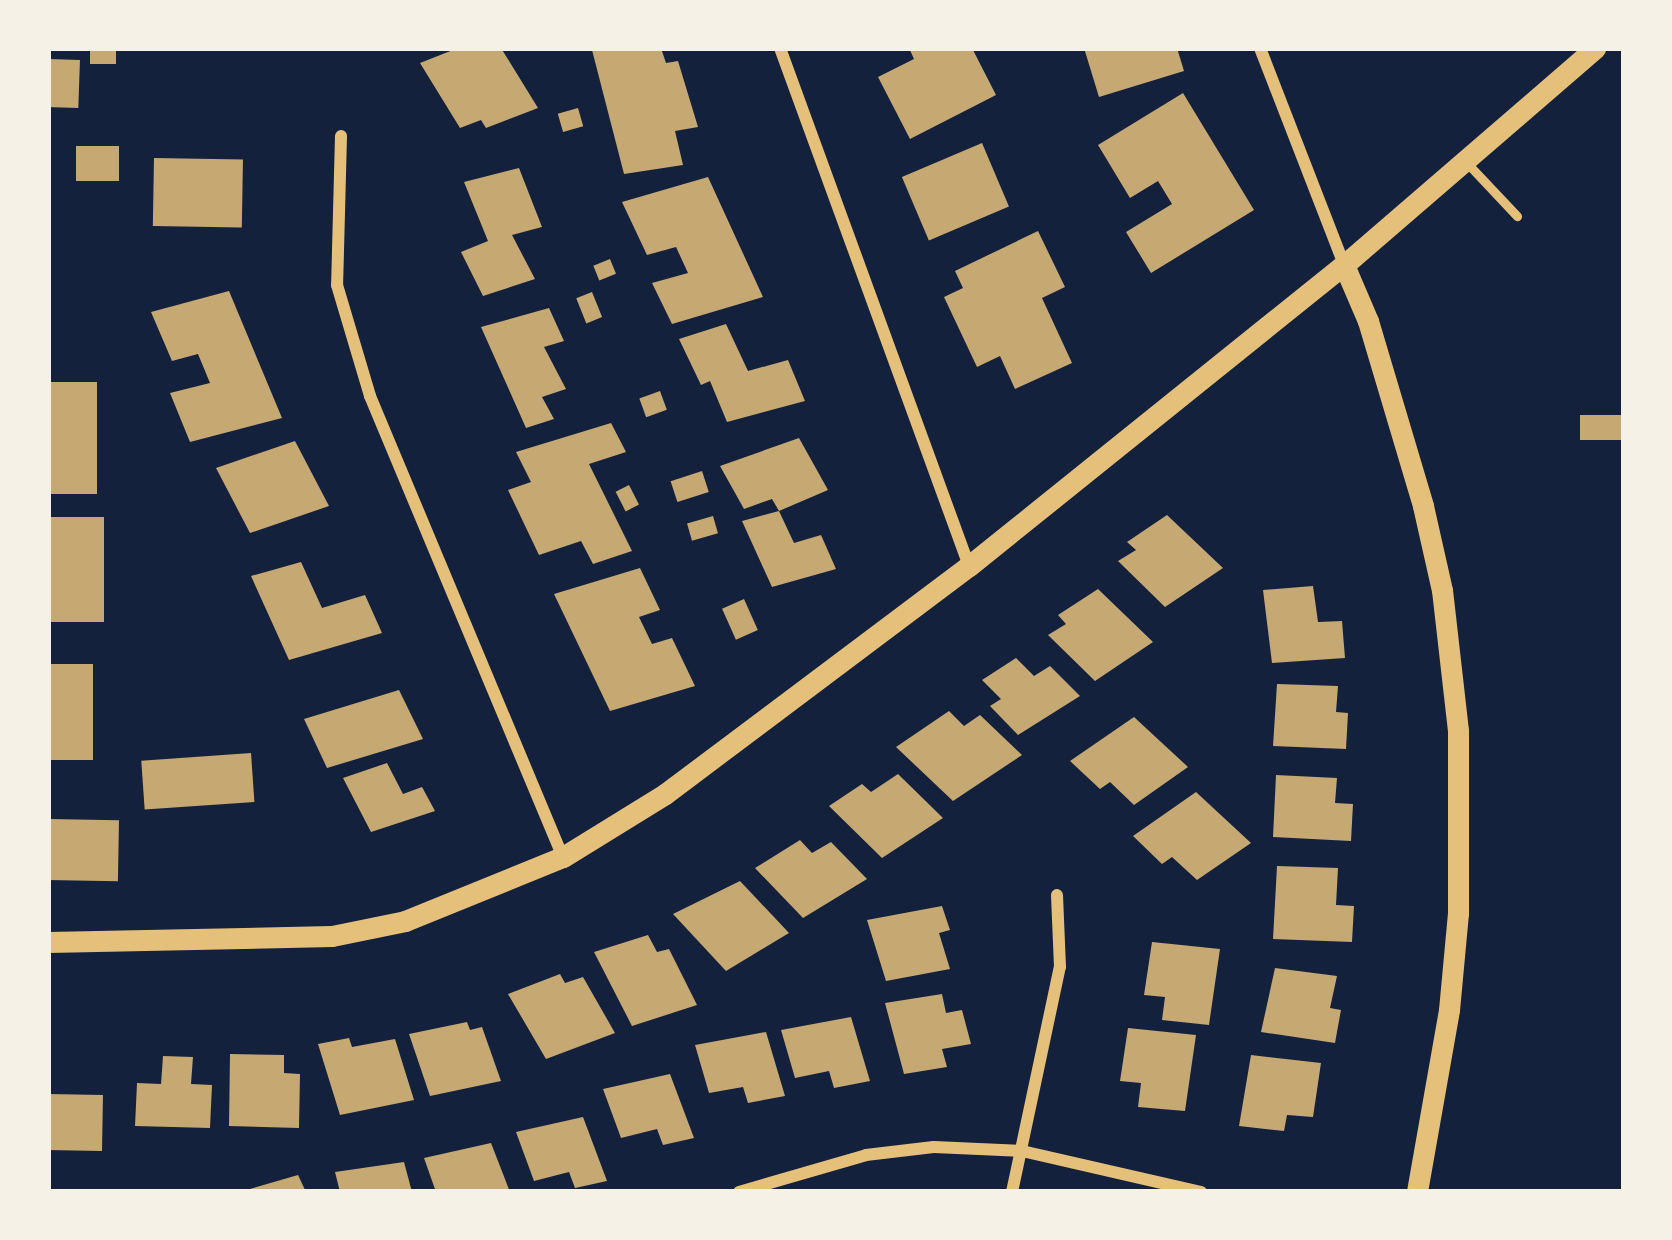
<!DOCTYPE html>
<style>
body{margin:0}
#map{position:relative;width:1672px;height:1240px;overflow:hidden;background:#14213d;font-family:Roboto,sans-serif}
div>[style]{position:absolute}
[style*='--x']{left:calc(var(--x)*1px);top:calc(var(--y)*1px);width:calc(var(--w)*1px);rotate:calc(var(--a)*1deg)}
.building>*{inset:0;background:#c6a872;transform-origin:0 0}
.service>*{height:9px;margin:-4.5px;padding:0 4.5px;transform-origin:4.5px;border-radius:4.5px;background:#e5c07b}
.minor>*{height:12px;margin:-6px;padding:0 6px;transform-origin:6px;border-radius:6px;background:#e5c07b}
.tertiary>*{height:21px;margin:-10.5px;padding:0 10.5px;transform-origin:10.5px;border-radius:10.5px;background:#e5c07b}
span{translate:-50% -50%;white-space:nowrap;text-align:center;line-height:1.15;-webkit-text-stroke:9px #f6f1e7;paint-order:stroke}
.frame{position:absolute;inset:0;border:51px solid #f6f1e7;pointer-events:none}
</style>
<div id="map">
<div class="building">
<div style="left:90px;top:48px;width:26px;height:16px"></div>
<div style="clip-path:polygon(458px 48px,501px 48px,538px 108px,486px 128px,481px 120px,460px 128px,420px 63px)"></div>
<div style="clip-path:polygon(661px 48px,666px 63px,678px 61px,698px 127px,675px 131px,683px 165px,624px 174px,592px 50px)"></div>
<div style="clip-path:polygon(909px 48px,972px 48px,996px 95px,910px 139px,878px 77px,914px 59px)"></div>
<div style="clip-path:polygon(1084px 48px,1177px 48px,1184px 71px,1099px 97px)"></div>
<div style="left:48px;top:59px;width:32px;height:48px;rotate:2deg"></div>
<div style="clip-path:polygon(1183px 93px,1254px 210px,1151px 273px,1126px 232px,1172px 204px,1158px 181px,1130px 198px,1098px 145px)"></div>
<div style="left:578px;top:108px;width:19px;height:21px;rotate:74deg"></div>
<div style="left:982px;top:143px;width:69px;height:87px;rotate:67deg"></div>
<div style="left:76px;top:146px;width:43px;height:35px"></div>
<div style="left:154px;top:158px;width:89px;height:68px;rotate:1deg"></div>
<div style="clip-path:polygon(519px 168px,542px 227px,512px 235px,535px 279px,483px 296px,461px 252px,488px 241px,464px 182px)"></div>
<div style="clip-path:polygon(708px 177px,763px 297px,672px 324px,652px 283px,688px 273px,676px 247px,647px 255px,622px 202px)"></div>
<div style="clip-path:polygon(1038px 231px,1065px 287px,1042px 298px,1072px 363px,1015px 389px,1000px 356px,977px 367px,944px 297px,963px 288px,955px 271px)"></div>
<div style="left:610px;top:259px;width:16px;height:18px;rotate:68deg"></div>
<div style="clip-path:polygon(229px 291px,282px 418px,190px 442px,170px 393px,210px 383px,198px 354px,172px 361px,151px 312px)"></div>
<div style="left:592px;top:292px;width:27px;height:17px;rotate:68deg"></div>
<div style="clip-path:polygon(549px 308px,564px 341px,544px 347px,566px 389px,542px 397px,554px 419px,526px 428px,481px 327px)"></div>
<div style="clip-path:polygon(726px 324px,748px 371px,788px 360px,805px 401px,727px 422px,710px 381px,701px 385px,679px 339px)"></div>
<div style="left:48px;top:382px;width:49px;height:112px"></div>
<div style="left:660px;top:391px;width:20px;height:22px;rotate:70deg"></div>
<div style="left:1580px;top:415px;width:44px;height:25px"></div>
<div style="clip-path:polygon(611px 423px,626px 452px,589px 464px,632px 551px,593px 564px,581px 541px,539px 555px,508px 490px,531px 482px,516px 452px)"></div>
<div style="clip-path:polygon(799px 438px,828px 490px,779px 511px,772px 499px,744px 509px,720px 466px)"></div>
<div style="clip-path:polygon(295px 441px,329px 506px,250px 533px,216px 468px)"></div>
<div style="left:702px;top:471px;width:22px;height:33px;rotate:72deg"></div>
<div style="left:629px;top:485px;width:22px;height:15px;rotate:63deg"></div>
<div style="clip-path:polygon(779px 511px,794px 543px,821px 535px,836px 569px,772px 587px,742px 521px)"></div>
<div style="clip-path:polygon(1167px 515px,1223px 568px,1165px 607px,1118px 561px,1136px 550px,1127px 542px)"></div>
<div style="left:713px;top:516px;width:18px;height:27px;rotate:74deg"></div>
<div style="left:48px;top:517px;width:56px;height:105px"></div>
<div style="clip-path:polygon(301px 562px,322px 608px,365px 595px,382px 633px,289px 660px,251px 576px)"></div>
<div style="clip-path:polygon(640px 568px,660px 610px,639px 617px,652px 644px,672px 638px,695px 686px,610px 711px,554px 594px)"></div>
<div style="clip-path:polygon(1313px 586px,1318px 622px,1342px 621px,1345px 658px,1272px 663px,1263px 590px)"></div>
<div style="clip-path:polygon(1098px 589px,1153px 642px,1095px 681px,1048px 635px,1066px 624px,1058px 615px)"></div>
<div style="left:744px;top:599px;width:34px;height:24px;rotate:66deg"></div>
<div style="clip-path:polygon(1016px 658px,1034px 676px,1050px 666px,1080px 696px,1018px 735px,990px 706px,1001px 699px,982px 680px)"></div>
<div style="left:48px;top:664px;width:45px;height:96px"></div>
<div style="clip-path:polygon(1277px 684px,1338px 686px,1336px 712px,1348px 713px,1346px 749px,1273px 746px)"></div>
<div style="clip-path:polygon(399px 690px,423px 739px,327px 768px,304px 719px)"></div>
<div style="clip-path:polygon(949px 711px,964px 726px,980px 715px,1022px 755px,953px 801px,896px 747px)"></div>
<div style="clip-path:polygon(1134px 717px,1188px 767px,1134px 805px,1110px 782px,1100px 789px,1070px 761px)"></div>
<div style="left:251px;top:753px;width:49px;height:110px;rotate:86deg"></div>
<div style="clip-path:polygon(387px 763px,403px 794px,422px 787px,435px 811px,371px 832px,343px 778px)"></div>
<div style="clip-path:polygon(898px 774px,943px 818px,882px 858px,829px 806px,862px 784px,871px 792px)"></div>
<div style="clip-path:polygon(1276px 775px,1337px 778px,1335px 803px,1353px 804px,1351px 841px,1273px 837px)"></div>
<div style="clip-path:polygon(1196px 792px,1251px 843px,1197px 880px,1172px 857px,1162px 864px,1133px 836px)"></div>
<div style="left:48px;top:819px;width:71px;height:61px;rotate:1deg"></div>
<div style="clip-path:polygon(800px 840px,812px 853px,831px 842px,867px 879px,803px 918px,755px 868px)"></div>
<div style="clip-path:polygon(1277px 866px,1338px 868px,1336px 905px,1354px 906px,1352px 942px,1273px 939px)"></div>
<div style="clip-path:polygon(740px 881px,789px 933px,726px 971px,673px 914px)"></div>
<div style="clip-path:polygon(942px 906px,950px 930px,939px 933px,950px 969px,886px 981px,867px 920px)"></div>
<div style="clip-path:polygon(648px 935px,657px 952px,669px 949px,697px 1005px,632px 1026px,594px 952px)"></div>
<div style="clip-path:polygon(1152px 942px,1220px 949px,1209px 1025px,1162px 1020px,1165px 997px,1144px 995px)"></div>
<div style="clip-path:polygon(1275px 968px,1337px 976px,1330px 1008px,1341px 1010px,1335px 1043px,1261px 1032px)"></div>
<div style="clip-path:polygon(560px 974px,565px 983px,583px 977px,615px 1033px,546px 1059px,508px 994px)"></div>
<div style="clip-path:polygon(942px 994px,946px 1013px,962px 1010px,971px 1044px,942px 1049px,947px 1067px,904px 1074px,885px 1003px)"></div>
<div style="clip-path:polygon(851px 1017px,870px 1081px,834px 1088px,829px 1071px,795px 1078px,781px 1030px)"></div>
<div style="clip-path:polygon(467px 1022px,470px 1030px,482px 1027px,501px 1081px,430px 1096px,409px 1034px)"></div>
<div style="clip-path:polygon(1128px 1028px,1196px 1035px,1185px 1111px,1138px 1107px,1141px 1083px,1120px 1081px)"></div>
<div style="clip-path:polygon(766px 1032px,785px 1096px,748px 1103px,743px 1087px,709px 1093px,695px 1045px)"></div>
<div style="clip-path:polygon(349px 1038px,352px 1047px,395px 1039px,414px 1100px,340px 1115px,318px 1044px)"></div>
<div style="clip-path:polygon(230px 1054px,284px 1055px,284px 1073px,300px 1074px,299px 1128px,229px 1126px)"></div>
<div style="clip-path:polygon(1251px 1055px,1321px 1063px,1313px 1117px,1287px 1115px,1284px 1131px,1239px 1126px)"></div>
<div style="clip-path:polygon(163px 1056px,193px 1057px,191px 1084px,212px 1085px,210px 1128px,135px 1126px,137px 1083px,161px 1084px)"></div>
<div style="clip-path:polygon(670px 1074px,694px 1138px,663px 1145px,657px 1129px,621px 1138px,603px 1089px)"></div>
<div style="left:48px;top:1094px;width:55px;height:56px;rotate:1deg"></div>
<div style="clip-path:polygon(583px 1117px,607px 1181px,575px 1188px,569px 1172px,534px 1181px,516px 1132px)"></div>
<div style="clip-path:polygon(491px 1143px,510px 1192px,436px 1192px,424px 1158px)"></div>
<div style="clip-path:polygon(404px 1162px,412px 1192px,340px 1192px,335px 1172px)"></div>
<div style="clip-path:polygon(298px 1175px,306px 1192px,243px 1192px,243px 1191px)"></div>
</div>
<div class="service">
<div style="--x:1467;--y:163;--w:73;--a:46.7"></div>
</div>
<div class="minor">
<div style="--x:780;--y:48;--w:551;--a:69.95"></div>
<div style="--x:1260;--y:48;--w:233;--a:68.8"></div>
<div style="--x:341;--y:136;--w:149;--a:91.5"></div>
<div style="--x:337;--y:285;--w:116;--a:73.4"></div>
<div style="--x:370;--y:396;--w:500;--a:67.3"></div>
<div style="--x:739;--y:1192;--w:132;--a:-16.2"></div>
<div style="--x:866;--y:1155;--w:68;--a:-6.7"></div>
<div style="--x:934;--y:1147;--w:88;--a:2.6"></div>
<div style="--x:1022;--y:1151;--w:184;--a:12.9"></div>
<div style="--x:1012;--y:1192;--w:230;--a:-78"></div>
<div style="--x:1060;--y:967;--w:72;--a:-92.4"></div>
</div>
<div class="tertiary">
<div style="--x:1344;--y:265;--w:61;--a:66.8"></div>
<div style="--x:1368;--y:321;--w:193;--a:73.4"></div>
<div style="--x:1423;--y:506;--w:86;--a:77.3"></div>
<div style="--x:1442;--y:590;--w:141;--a:83.5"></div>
<div style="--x:1458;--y:730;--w:183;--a:90"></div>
<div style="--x:1458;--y:913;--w:97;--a:95.3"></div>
<div style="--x:1449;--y:1010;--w:185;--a:100"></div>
<div style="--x:48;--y:942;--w:284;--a:-1.2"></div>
<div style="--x:332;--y:936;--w:75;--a:-11.6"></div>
<div style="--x:405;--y:921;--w:170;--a:-22.1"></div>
<div style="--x:563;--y:857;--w:120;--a:-31.7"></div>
<div style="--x:665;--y:794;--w:380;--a:-36.9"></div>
<div style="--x:969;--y:566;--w:481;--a:-38.8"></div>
<div style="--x:1344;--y:265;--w:332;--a:-40.8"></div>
</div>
<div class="frame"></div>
</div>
